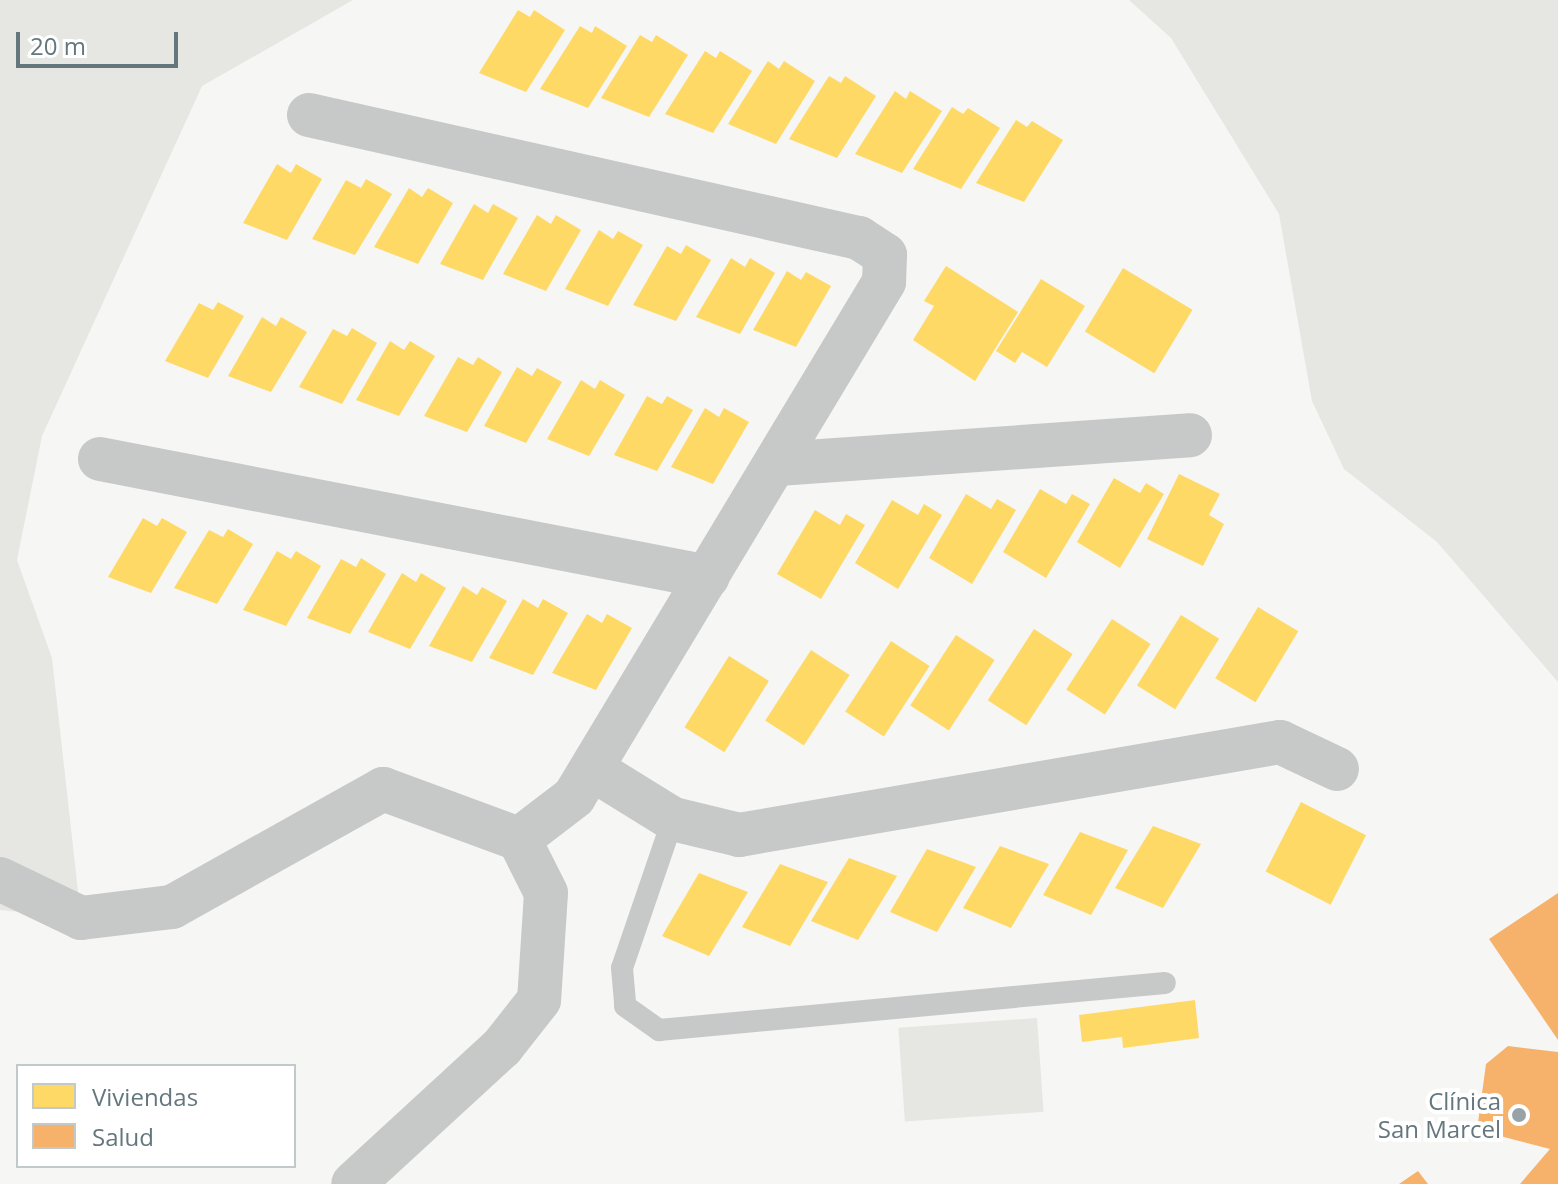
<!DOCTYPE html>
<meta charset="utf-8">
<style>
body{margin:0}
#map{position:relative;width:1558px;height:1184px;overflow:hidden;background:#f6f6f5;font-family:"Open Sans",sans-serif}
div>[style]{position:absolute}
[style*='--x']{left:calc(var(--x)*1px);top:calc(var(--y)*1px);width:calc(var(--w)*1px);rotate:calc(var(--a)*1deg)}
.green>*{inset:0;background:#e6e7e3;transform-origin:0 0}
.homes>*{inset:0;background:#ffd966;transform-origin:0 0}
.health>*{inset:0;background:#f6b26b}
.service>*{height:22px;margin:-11px;padding:0 11px;transform-origin:11px;border-radius:11px;background:#c7c9c9}
.minor>*{height:44px;margin:-22px;padding:0 22px;transform-origin:22px;border-radius:22px;background:#c7c9c9}
.dots>*{width:22px;height:22px;translate:-50% -50%;box-sizing:border-box;border:4px solid #fff;border-radius:50%}
span{translate:-50% -50%;white-space:nowrap;text-align:center;line-height:1.15;-webkit-text-stroke:8px #fff;paint-order:stroke}
.poi-label{font-size:24px;color:#64777d}
.right{translate:-100% -50%;text-align:right}
.legend{position:absolute;left:16px;top:1064px;width:280px;height:104px;box-sizing:border-box;background:#fff;border:2px solid #c1c9cb;margin:0;padding:10px 14px;list-style:none;font-size:24px;color:#64777d}
.legend li{display:flex;align-items:center;gap:16px;height:40px}
.legend b{width:40px;border:2px solid #c1c9cb}
.scale{position:absolute;left:16px;top:32px;width:162px;height:36px;box-sizing:border-box;border:4px solid #64777d;border-top:0;padding-left:10px;font-size:24px;line-height:28px;white-space:nowrap;color:#64777d;-webkit-text-stroke:6px #fff;paint-order:stroke}
</style>
<div id="map">
<div class="green">
<div style="clip-path:polygon(0 0,353px 0,202px 86px,42px 436px,17px 560px,52px 658px,81px 918px,0 910px)"></div>
<div style="clip-path:polygon(1129px 0,1558px 0,1558px 682px,1437px 542px,1344px 469px,1312px 401px,1279px 214px,1171px 38px)"></div>
<div style="left:1037px;top:1018px;width:94px;height:139px;rotate:86deg"></div>
</div>
<div class="homes">
<div style="clip-path:polygon(518px 10px,530px 17px,534px 10px,565px 30px,526px 92px,479px 73px)"></div>
<div style="clip-path:polygon(580px 26px,592px 33px,595px 26px,627px 46px,588px 108px,540px 89px)"></div>
<div style="clip-path:polygon(640px 35px,652px 42px,656px 35px,688px 55px,649px 117px,601px 98px)"></div>
<div style="clip-path:polygon(705px 51px,716px 58px,720px 51px,752px 71px,713px 133px,665px 114px)"></div>
<div style="clip-path:polygon(768px 61px,779px 69px,784px 61px,815px 81px,776px 144px,728px 124px)"></div>
<div style="clip-path:polygon(829px 76px,841px 83px,845px 76px,876px 96px,837px 158px,789px 139px)"></div>
<div style="clip-path:polygon(895px 91px,906px 99px,910px 91px,942px 111px,902px 173px,855px 154px)"></div>
<div style="clip-path:polygon(952px 107px,963px 114px,968px 108px,1000px 128px,961px 189px,913px 169px)"></div>
<div style="clip-path:polygon(1016px 120px,1027px 127px,1032px 121px,1063px 140px,1024px 202px,976px 183px)"></div>
<div style="clip-path:polygon(277px 164px,291px 173px,296px 164px,322px 179px,287px 240px,243px 223px)"></div>
<div style="clip-path:polygon(366px 179px,392px 194px,355px 255px,312px 239px,346px 180px,361px 188px)"></div>
<div style="clip-path:polygon(409px 188px,422px 197px,428px 188px,453px 203px,418px 264px,374px 247px)"></div>
<div style="clip-path:polygon(474px 204px,488px 213px,493px 204px,518px 218px,483px 280px,440px 264px)"></div>
<div style="clip-path:polygon(537px 215px,551px 224px,556px 215px,581px 230px,546px 291px,503px 274px)"></div>
<div style="clip-path:polygon(599px 230px,613px 239px,618px 231px,643px 245px,608px 306px,565px 289px)"></div>
<div style="clip-path:polygon(686px 245px,711px 260px,676px 321px,633px 305px,667px 246px,681px 254px)"></div>
<div style="clip-path:polygon(731px 258px,745px 267px,750px 258px,775px 273px,740px 334px,696px 317px)"></div>
<div style="clip-path:polygon(946px 266px,1018px 312px,975px 381px,913px 340px,934px 306px,924px 301px)"></div>
<div style="left:1123px;top:268px;width:81px;height:74px;rotate:31deg"></div>
<div style="clip-path:polygon(787px 271px,801px 280px,806px 272px,831px 286px,796px 347px,753px 330px)"></div>
<div style="clip-path:polygon(1041px 279px,1085px 306px,1047px 367px,1022px 352px,1015px 363px,996px 351px)"></div>
<div style="clip-path:polygon(218px 302px,244px 316px,208px 378px,165px 361px,199px 303px,213px 310px)"></div>
<div style="clip-path:polygon(262px 317px,276px 326px,281px 317px,307px 332px,271px 392px,228px 376px)"></div>
<div style="clip-path:polygon(352px 328px,377px 343px,342px 404px,299px 387px,333px 329px,347px 336px)"></div>
<div style="clip-path:polygon(390px 341px,404px 350px,410px 341px,435px 356px,399px 416px,356px 400px)"></div>
<div style="clip-path:polygon(458px 357px,473px 365px,478px 357px,502px 372px,467px 432px,424px 416px)"></div>
<div style="clip-path:polygon(517px 367px,532px 376px,537px 368px,562px 382px,526px 443px,484px 426px)"></div>
<div style="clip-path:polygon(581px 380px,595px 389px,600px 380px,625px 395px,589px 456px,547px 439px)"></div>
<div style="clip-path:polygon(647px 396px,662px 404px,667px 396px,693px 410px,657px 471px,614px 455px)"></div>
<div style="clip-path:polygon(705px 408px,719px 417px,724px 408px,749px 422px,713px 484px,671px 467px)"></div>
<div style="clip-path:polygon(1179px 474px,1220px 494px,1209px 515px,1224px 524px,1203px 566px,1147px 539px)"></div>
<div style="clip-path:polygon(1114px 478px,1140px 493px,1146px 483px,1164px 494px,1120px 568px,1077px 542px)"></div>
<div style="clip-path:polygon(1040px 489px,1066px 504px,1072px 494px,1090px 504px,1046px 578px,1003px 552px)"></div>
<div style="clip-path:polygon(966px 494px,991px 509px,997px 499px,1016px 510px,972px 584px,929px 558px)"></div>
<div style="clip-path:polygon(892px 500px,918px 515px,924px 504px,942px 515px,898px 589px,855px 563px)"></div>
<div style="clip-path:polygon(815px 510px,840px 525px,846px 514px,865px 525px,821px 599px,777px 574px)"></div>
<div style="clip-path:polygon(143px 518px,157px 526px,162px 518px,187px 532px,151px 593px,108px 577px)"></div>
<div style="clip-path:polygon(228px 529px,253px 544px,217px 604px,174px 588px,209px 530px,223px 537px)"></div>
<div style="clip-path:polygon(277px 551px,291px 559px,296px 551px,321px 566px,286px 626px,243px 610px)"></div>
<div style="clip-path:polygon(361px 558px,386px 574px,350px 634px,307px 618px,341px 559px,356px 567px)"></div>
<div style="clip-path:polygon(402px 573px,416px 582px,421px 573px,446px 588px,410px 649px,368px 632px)"></div>
<div style="clip-path:polygon(463px 586px,477px 595px,482px 587px,507px 601px,472px 662px,429px 646px)"></div>
<div style="clip-path:polygon(523px 599px,538px 608px,543px 599px,568px 613px,533px 675px,489px 658px)"></div>
<div style="left:1258px;top:607px;width:47px;height:83px;rotate:31deg"></div>
<div style="clip-path:polygon(587px 614px,602px 623px,607px 614px,632px 628px,596px 690px,552px 673px)"></div>
<div style="left:1181px;top:615px;width:45px;height:83px;rotate:32deg"></div>
<div style="left:1112px;top:619px;width:46px;height:84px;rotate:33deg"></div>
<div style="left:1034px;top:629px;width:46px;height:85px;rotate:33deg"></div>
<div style="left:956px;top:635px;width:46px;height:84px;rotate:33deg"></div>
<div style="left:891px;top:641px;width:46px;height:84px;rotate:33deg"></div>
<div style="left:811px;top:650px;width:46px;height:84px;rotate:33deg"></div>
<div style="left:729px;top:656px;width:47px;height:84px;rotate:32deg"></div>
<div style="left:1301px;top:802px;width:73px;height:78px;rotate:27deg"></div>
<div style="clip-path:polygon(1153px 826px,1201px 844px,1163px 908px,1115px 888px)"></div>
<div style="clip-path:polygon(1080px 832px,1128px 850px,1091px 915px,1043px 895px)"></div>
<div style="clip-path:polygon(1000px 846px,1049px 864px,1011px 928px,963px 908px)"></div>
<div style="clip-path:polygon(927px 849px,976px 867px,937px 932px,890px 912px)"></div>
<div style="clip-path:polygon(849px 858px,897px 876px,858px 940px,811px 921px)"></div>
<div style="clip-path:polygon(780px 864px,828px 882px,790px 946px,742px 927px)"></div>
<div style="clip-path:polygon(699px 873px,748px 892px,709px 956px,662px 936px)"></div>
<div style="clip-path:polygon(1195px 1000px,1199px 1038px,1123px 1048px,1122px 1037px,1082px 1042px,1079px 1015px)"></div>
</div>
<div class="health">
<div style="clip-path:polygon(1558px 893px,1558px 1040px,1489px 939px)"></div>
<div style="clip-path:polygon(1508px 1046px,1558px 1052px,1558px 1184px,1520px 1184px,1550px 1149px,1477px 1130px,1486px 1064px)"></div>
<div style="clip-path:polygon(1418px 1171px,1428px 1184px,1399px 1184px)"></div>
</div>
<div class="service">
<div style="--x:673;--y:819;--w:157;--a:108.9"></div>
<div style="--x:622;--y:968;--w:38;--a:85"></div>
<div style="--x:625;--y:1006;--w:42;--a:35.2"></div>
<div style="--x:659;--y:1030;--w:508;--a:-5.31"></div>
</div>
<div class="minor">
<div style="--x:309;--y:115;--w:564;--a:12.61"></div>
<div style="--x:859;--y:238;--w:31;--a:33"></div>
<div style="--x:885;--y:255;--w:27;--a:92"></div>
<div style="--x:884;--y:282;--w:601;--a:121.05"></div>
<div style="--x:574;--y:797;--w:69;--a:142.6"></div>
<div style="--x:100;--y:459;--w:619;--a:10.98"></div>
<div style="--x:778;--y:464;--w:413;--a:-4"></div>
<div style="--x:592;--y:769;--w:95;--a:31.7"></div>
<div style="--x:673;--y:819;--w:68;--a:13.6"></div>
<div style="--x:739;--y:835;--w:549;--a:-9.75"></div>
<div style="--x:1280;--y:742;--w:63;--a:25.3"></div>
<div style="--x:0;--y:879;--w:90;--a:25.7"></div>
<div style="--x:81;--y:918;--w:92;--a:-6.9"></div>
<div style="--x:172;--y:907;--w:242;--a:-29.2"></div>
<div style="--x:383;--y:789;--w:145;--a:20.2"></div>
<div style="--x:519;--y:839;--w:60;--a:63.4"></div>
<div style="--x:546;--y:893;--w:107;--a:93.7"></div>
<div style="--x:539;--y:1000;--w:60;--a:128.2"></div>
<div style="--x:502;--y:1047;--w:202;--a:137.4"></div>
</div>
<div class="dots">
<div style="left:1519px;top:1115px;background:#97a3a7"></div>
</div>
<div class="poi-label">
<span class="right" style="left:1501px;top:1115px">Clínica<br>San Marcel</span>
</div>
<ul class="legend">
<li><b style="height:22px;background:#ffd966"></b>Viviendas</li>
<li><b style="height:22px;background:#f6b26b"></b>Salud</li>
</ul>
<div class="scale">20 m</div>
</div>
